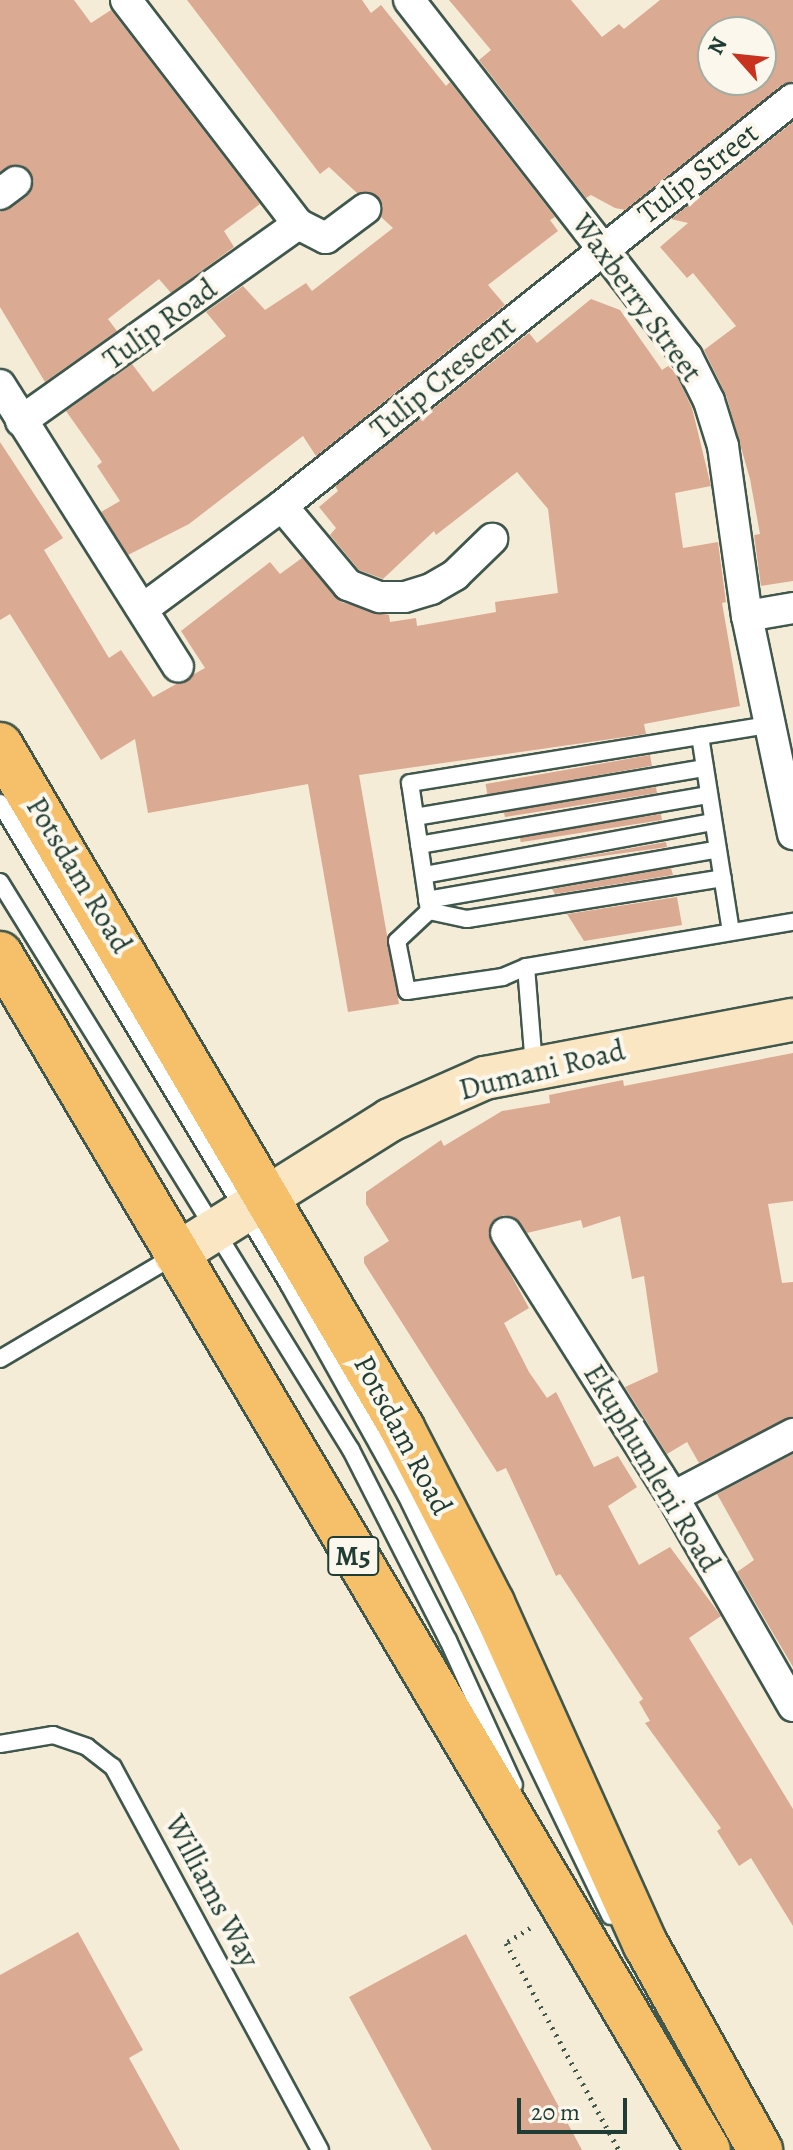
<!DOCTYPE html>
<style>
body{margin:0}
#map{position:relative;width:793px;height:2150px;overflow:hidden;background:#f5ecd7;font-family:Alegreya,serif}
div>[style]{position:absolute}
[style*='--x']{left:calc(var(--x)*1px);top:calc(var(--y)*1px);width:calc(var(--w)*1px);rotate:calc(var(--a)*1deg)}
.building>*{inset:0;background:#daaa93;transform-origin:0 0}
.path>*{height:5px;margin-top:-2.5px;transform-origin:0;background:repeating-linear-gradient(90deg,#3f574c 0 2px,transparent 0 8px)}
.roads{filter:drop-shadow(2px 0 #3f574c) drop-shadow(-2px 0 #3f574c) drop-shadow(0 2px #3f574c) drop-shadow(0 -2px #3f574c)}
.lane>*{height:16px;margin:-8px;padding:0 8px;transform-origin:8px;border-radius:8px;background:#fff}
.street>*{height:30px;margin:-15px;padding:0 15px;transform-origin:15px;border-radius:15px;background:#fff}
.secondary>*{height:42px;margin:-21px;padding:0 21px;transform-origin:21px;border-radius:21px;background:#fbe6c4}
.primary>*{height:44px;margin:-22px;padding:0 22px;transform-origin:22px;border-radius:22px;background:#f6c06b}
span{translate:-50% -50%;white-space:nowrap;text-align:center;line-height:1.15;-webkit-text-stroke:8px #fbf7ec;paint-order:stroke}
.shield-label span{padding:2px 6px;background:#fbf7ec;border:2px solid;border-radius:6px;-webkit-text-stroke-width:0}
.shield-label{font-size:28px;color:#1f3d34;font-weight:700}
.street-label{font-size:30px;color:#1f3d34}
.north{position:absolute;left:697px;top:16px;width:80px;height:80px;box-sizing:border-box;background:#fbf7ec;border:2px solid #a3ada2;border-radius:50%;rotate:297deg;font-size:22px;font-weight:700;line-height:32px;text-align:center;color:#1f3d34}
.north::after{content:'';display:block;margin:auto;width:28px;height:36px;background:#c8321e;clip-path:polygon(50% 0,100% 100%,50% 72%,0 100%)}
.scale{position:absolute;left:517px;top:2098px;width:110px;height:36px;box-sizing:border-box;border:4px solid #1f3d34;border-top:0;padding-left:10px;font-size:24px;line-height:28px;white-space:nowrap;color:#1f3d34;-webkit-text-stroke:6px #fbf7ec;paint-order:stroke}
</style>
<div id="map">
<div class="building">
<div style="clip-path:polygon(0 0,74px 0,91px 23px,111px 10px,260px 204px,224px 231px,234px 247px,171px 293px,159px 279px,108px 319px,117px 331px,45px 382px,0 307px,0 212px,27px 196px,34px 181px,22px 165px,0 172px)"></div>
<div style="clip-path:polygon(187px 0,362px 0,371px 13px,381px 5px,446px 86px,450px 82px,555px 217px,550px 220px,558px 231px,488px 285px,505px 305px,316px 456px,303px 436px,189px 524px,128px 555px,101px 512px,120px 501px,97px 466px,102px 462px,66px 411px,132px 364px,153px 392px,226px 336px,206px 312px,243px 286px,265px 310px,306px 283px,312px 291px,393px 228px,381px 217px,383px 206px,373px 193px,357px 193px,329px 167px,320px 174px)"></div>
<div style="clip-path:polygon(evenodd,449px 0,571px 0,602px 37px,619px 24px,624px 29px,660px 0,793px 0,793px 81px,782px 85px,625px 210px,615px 208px,591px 195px,586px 198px,479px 60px,491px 50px,449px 0,713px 32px,761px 32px,761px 80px,713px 80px,713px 32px)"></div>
<div style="clip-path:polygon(793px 122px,793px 581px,761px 586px,754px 535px,760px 534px,750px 479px,726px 395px,704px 350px,736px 326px,693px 273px,687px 278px,660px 247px,688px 223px,671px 219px)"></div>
<div style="clip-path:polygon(591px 299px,620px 310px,662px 370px,668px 366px,675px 372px,692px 408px,711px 486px,675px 493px,683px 548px,718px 542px,726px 602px,722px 603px,740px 706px,644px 724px,646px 734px,359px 775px,399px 1004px,348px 1012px,308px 784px,148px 813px,135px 739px,101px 760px,10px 614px,0 620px,0 442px,63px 538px,44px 550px,109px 658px,121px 650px,153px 697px,205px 668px,181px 631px,270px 562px,280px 574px,302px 558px,341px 602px,389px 615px,390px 622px,416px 618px,417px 626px,496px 612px,495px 602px,558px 593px,548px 509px,517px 472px,436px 535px,434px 531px,383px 579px,359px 570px,330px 535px,336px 528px,319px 507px,338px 491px,335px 486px,529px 333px,537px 343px)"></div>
<div style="left:650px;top:755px;width:11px;height:167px;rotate:80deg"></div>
<div style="left:656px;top:787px;width:6px;height:154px;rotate:81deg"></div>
<div style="left:661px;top:814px;width:6px;height:143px;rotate:81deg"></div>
<div style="clip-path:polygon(666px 842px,667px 847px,537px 865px)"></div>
<div style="clip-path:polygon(671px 868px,673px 875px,555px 894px,552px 889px)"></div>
<div style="clip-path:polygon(677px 897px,682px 925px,584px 941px,567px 914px)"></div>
<div style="clip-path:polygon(793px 1053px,793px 1201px,768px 1204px,782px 1283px,793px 1282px,793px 1416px,699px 1463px,687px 1442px,667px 1454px,625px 1387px,658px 1372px,644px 1276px,632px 1279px,620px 1216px,583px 1228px,581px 1220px,527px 1233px,515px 1218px,504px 1215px,496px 1218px,488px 1233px,529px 1308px,504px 1323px,529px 1372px,547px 1398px,556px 1392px,594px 1467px,618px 1456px,637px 1487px,608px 1506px,639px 1565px,670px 1547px,721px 1616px,689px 1638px,793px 1809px,793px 1926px,751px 1858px,739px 1866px,717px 1831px,721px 1828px,645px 1723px,650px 1721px,639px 1702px,643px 1699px,560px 1574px,556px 1576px,506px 1468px,497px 1472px,364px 1263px,364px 1257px,389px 1241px,366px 1204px,366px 1192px,441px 1140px,444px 1146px,502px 1111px,550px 1103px,549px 1095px,623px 1080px,624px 1086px)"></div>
<div style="clip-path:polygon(793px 1454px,793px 1667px,737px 1572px,754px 1560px,717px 1494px)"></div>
<div style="clip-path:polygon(78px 1932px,143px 2050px,129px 2058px,180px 2150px,0 2150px,0 1975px)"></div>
<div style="clip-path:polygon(466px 1934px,582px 2150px,432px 2150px,349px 1997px)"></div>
</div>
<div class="path">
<div style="--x:530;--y:1928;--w:28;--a:148"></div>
<div style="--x:506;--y:1943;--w:236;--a:61.4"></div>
</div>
<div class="roads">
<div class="lane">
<div style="--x:700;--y:736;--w:197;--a:81"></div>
<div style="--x:0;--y:803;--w:562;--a:59.05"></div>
<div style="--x:289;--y:1285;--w:240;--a:60.9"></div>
<div style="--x:406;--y:1495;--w:468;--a:64.1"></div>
<div style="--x:415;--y:817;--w:294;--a:-9.6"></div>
<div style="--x:419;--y:845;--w:294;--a:-9.8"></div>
<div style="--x:424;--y:875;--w:294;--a:-10.4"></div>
<div style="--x:0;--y:882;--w:668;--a:58.29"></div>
<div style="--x:351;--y:1450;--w:213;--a:63"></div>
<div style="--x:448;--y:1640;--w:159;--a:65.5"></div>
<div style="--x:427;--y:900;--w:295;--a:-9.9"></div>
<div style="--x:429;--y:911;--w:39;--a:12"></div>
<div style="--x:467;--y:919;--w:259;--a:-9.1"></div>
<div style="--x:526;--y:967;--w:25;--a:157"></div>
<div style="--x:503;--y:977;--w:97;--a:171.7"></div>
<div style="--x:407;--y:991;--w:51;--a:-101.3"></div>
<div style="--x:397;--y:941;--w:44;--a:-43.2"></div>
<div style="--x:429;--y:911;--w:129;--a:-98.4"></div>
<div style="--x:410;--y:783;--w:368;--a:-9.2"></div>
<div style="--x:534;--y:1066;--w:99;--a:-94.6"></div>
<div style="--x:526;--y:967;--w:271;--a:-9.6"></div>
<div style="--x:0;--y:1359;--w:202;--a:-30.6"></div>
<div style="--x:0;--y:1744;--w:54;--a:-9.6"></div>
<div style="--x:53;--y:1735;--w:36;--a:19"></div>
<div style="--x:87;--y:1747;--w:33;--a:38"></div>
<div style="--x:113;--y:1767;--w:435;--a:61.6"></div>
</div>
<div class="street">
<div style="--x:126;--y:0;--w:282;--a:52.5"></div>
<div style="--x:298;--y:224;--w:31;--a:27"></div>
<div style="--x:326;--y:238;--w:49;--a:-36.6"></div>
<div style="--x:409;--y:0;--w:452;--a:52.1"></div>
<div style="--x:687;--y:357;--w:49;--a:63.4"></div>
<div style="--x:709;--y:401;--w:47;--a:72.7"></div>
<div style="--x:723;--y:446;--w:172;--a:82"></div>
<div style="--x:747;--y:616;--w:223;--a:78.1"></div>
<div style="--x:0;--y:194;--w:20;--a:-37"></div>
<div style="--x:0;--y:385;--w:333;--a:57.7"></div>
<div style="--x:21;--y:421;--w:340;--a:-35.4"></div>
<div style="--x:282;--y:506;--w:103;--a:50.1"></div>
<div style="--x:348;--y:585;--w:34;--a:21"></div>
<div style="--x:380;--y:597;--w:25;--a:0"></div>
<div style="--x:405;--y:597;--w:27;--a:-17"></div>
<div style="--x:431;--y:589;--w:28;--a:-30"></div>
<div style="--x:455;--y:575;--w:52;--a:-44.2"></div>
<div style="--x:144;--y:608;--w:172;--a:-36.5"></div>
<div style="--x:282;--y:506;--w:653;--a:-38.54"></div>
<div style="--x:747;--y:616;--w:47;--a:-9.9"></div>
<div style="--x:506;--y:1233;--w:312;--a:57.7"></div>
<div style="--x:673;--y:1497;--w:241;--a:60.1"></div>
<div style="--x:673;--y:1497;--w:136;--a:-27.7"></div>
</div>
<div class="secondary">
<div style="--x:175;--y:1255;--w:254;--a:-32.1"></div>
<div style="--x:390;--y:1120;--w:104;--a:-23.9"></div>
<div style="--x:485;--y:1078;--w:313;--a:-10.7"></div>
</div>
<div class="primary">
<div style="--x:0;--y:745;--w:793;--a:59.52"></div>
<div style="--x:402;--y:1428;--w:197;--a:62.8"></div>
<div style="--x:492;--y:1603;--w:375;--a:65.8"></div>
<div style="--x:646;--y:1945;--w:235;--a:60.9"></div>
<div style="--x:0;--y:954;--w:1390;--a:59.38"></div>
</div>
</div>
<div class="shield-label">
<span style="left:353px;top:1556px">M5</span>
</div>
<div class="street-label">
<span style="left:698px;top:173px;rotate:-38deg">Tulip Street</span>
<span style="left:637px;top:298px;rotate:54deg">Waxberry Street</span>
<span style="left:160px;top:324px;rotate:-36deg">Tulip Road</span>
<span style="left:443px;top:377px;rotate:-39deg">Tulip Crescent</span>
<span style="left:79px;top:875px;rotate:59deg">Potsdam Road</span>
<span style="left:542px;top:1070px;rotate:-14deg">Dumani Road</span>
<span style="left:403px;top:1435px;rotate:62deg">Potsdam Road</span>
<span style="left:652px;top:1468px;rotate:59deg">Ekuphumleni Road</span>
<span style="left:212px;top:1891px;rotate:62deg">Williams Way</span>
</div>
<div class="north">N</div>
<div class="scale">20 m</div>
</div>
